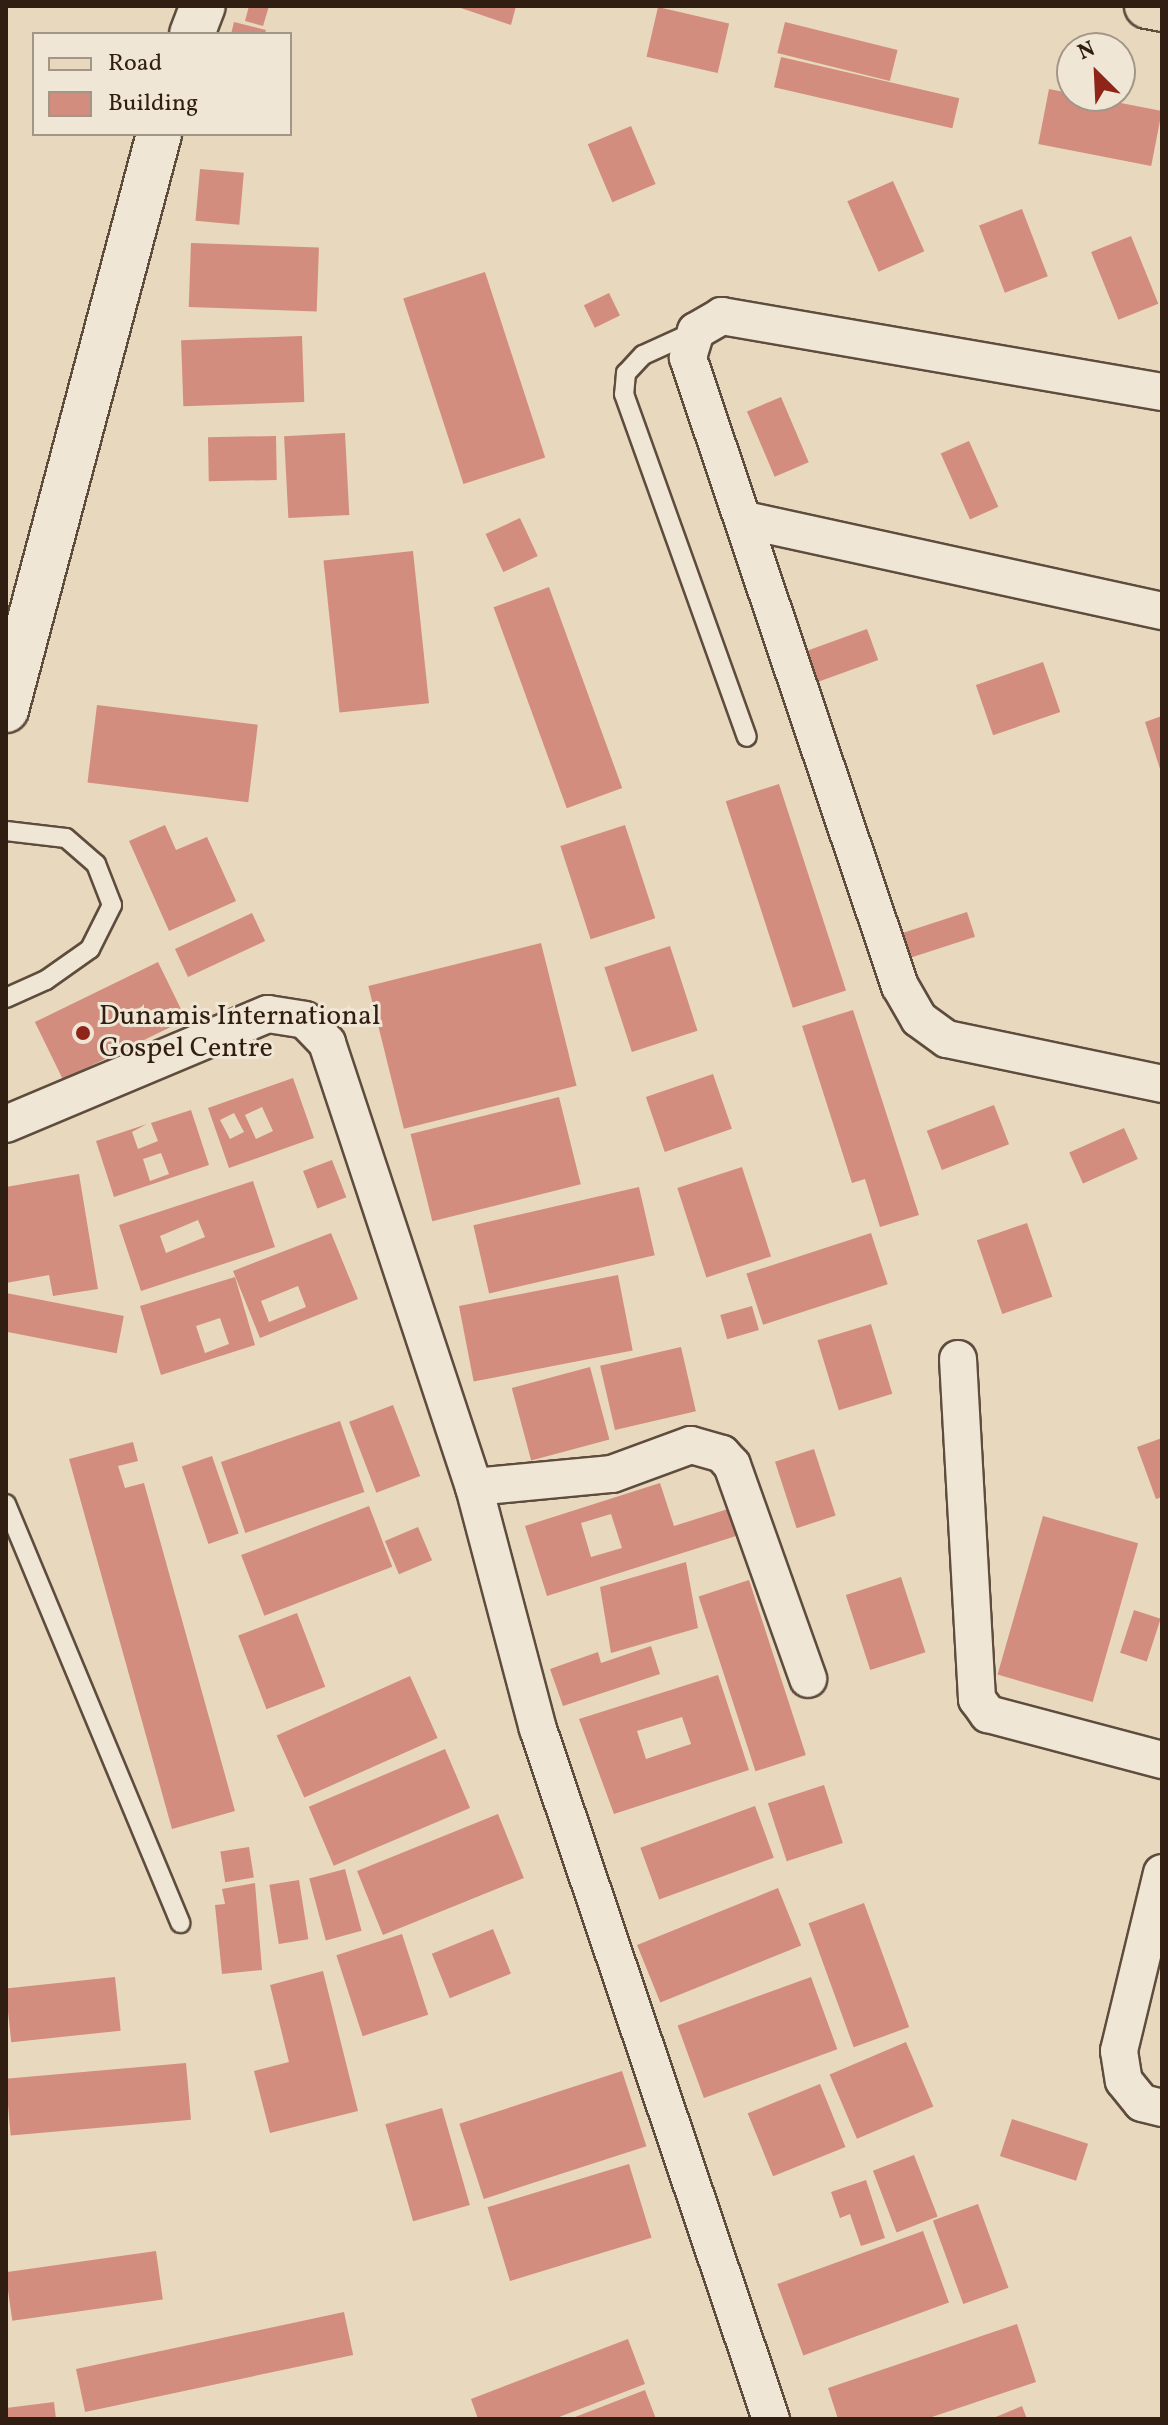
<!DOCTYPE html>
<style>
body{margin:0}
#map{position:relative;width:1168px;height:2425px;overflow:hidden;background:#e8d8be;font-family:Vollkorn,serif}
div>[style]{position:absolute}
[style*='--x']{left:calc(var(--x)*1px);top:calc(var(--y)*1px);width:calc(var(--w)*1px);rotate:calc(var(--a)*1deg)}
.building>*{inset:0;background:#d38d7e;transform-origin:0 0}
.roads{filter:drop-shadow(2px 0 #5e4c3d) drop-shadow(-2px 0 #5e4c3d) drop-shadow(0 2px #5e4c3d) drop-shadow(0 -2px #5e4c3d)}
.service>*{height:18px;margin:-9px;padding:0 9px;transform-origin:9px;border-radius:9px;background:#f0e6d5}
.minor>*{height:36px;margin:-18px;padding:0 18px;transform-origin:18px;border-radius:18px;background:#f0e6d5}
.tertiary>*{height:44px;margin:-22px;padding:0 22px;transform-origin:22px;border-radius:22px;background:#f0e6d5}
.primary>*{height:44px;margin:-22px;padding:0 22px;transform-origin:22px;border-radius:22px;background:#e8d8be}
.dots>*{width:22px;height:22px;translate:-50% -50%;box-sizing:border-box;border:4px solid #f0e6d5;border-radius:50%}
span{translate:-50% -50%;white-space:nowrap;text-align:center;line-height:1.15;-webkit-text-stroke:6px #f0e6d5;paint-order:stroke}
.poi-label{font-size:28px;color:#301e12}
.left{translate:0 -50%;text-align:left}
.frame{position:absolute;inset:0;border:8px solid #301e12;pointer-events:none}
.legend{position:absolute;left:32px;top:32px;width:260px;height:104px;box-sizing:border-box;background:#f0e6d5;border:2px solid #a39687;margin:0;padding:10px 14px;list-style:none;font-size:24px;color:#301e12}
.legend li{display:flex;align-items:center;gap:16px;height:40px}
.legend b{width:40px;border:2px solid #a39687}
.north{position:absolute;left:1056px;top:32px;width:80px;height:80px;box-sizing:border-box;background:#f0e6d5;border:2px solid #a39687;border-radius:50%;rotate:336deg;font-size:22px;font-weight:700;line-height:32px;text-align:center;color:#301e12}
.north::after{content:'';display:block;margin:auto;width:28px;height:36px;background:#8f2418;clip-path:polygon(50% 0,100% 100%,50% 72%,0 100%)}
</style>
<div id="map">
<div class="building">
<div style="clip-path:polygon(249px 6px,269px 6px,263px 26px,245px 21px)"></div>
<div style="clip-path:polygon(455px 6px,516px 6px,511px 25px)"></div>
<div style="left:658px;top:7px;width:73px;height:51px;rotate:13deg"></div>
<div style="clip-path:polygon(234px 22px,266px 30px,265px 34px,231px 34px)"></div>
<div style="left:785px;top:22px;width:116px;height:32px;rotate:14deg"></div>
<div style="left:781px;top:57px;width:183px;height:31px;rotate:13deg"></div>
<div style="left:1049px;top:89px;width:115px;height:56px;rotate:11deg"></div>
<div style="left:631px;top:126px;width:63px;height:47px;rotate:67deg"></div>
<div style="left:200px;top:169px;width:44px;height:52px;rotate:5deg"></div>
<div style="left:893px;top:181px;width:77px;height:50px;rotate:66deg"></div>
<div style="left:1022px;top:209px;width:72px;height:46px;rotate:69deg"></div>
<div style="left:1131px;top:236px;width:73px;height:43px;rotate:68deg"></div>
<div style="left:191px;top:243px;width:128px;height:64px;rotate:2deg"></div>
<div style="left:485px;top:272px;width:195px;height:86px;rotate:72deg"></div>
<div style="left:609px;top:293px;width:25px;height:28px;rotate:64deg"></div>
<div style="left:302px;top:336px;width:66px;height:121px;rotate:88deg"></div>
<div style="left:781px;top:397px;width:71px;height:37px;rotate:67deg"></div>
<div style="left:345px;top:433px;width:82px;height:61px;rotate:87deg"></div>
<div style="left:276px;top:436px;width:44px;height:68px;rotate:89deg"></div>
<div style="left:969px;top:441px;width:72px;height:31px;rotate:66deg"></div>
<div style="left:520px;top:518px;width:42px;height:38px;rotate:65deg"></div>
<div style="left:413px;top:551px;width:153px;height:90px;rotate:84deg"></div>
<div style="left:549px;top:587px;width:214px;height:59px;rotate:70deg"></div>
<div style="left:867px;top:629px;width:33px;height:66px;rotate:70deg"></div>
<div style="left:1043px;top:662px;width:53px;height:71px;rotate:71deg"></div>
<div style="left:97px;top:705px;width:162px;height:78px;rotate:7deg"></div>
<div style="clip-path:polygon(1162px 716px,1162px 772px,1161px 772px,1145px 722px)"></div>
<div style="left:779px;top:784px;width:217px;height:56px;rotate:72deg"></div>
<div style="clip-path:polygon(165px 825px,176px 850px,207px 837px,236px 901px,169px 931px,129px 841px)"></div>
<div style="left:625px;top:825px;width:98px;height:68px;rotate:72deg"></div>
<div style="left:967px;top:912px;width:26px;height:67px;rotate:72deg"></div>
<div style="left:252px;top:913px;width:31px;height:85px;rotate:65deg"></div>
<div style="left:541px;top:943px;width:147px;height:178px;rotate:76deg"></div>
<div style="left:670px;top:946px;width:89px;height:69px;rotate:72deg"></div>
<div style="left:158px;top:962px;width:64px;height:137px;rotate:64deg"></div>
<div style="clip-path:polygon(853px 1010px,919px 1215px,880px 1227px,865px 1179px,852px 1183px,802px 1026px)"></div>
<div style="left:713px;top:1074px;width:58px;height:71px;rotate:71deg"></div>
<div style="clip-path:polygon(evenodd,293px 1078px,314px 1138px,229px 1168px,208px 1108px,293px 1078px,262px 1107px,273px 1131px,256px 1139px,245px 1115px,262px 1107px,293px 1078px,234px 1113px,244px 1132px,230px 1139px,220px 1120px,234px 1113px)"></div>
<div style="left:559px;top:1097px;width:90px;height:153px;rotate:76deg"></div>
<div style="left:994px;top:1105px;width:42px;height:72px;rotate:69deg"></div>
<div style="clip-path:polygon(evenodd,191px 1110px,209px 1165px,114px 1197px,96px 1141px,147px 1124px,132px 1132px,138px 1149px,158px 1141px,151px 1123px,191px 1110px,161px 1153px,169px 1174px,150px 1181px,143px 1159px,161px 1153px)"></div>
<div style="left:1124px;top:1128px;width:34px;height:60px;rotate:66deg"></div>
<div style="left:332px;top:1160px;width:40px;height:31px;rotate:69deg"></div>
<div style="left:742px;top:1167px;width:94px;height:68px;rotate:72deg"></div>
<div style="clip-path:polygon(79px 1174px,98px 1289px,53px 1296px,49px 1275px,6px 1283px,6px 1187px)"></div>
<div style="clip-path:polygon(evenodd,253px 1181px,275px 1247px,141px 1291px,119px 1225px,253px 1181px,198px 1220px,205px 1237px,166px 1253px,160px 1236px,198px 1220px)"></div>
<div style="left:639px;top:1187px;width:70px;height:170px;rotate:77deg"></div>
<div style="left:1027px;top:1223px;width:78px;height:53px;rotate:71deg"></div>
<div style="clip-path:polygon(evenodd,331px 1233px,358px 1299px,260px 1338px,233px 1271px,331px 1233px,298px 1286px,306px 1307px,269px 1322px,261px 1301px,298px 1286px)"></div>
<div style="left:871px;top:1233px;width:54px;height:131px;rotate:72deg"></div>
<div style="left:618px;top:1275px;width:77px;height:162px;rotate:79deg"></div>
<div style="clip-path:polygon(evenodd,235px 1277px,255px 1345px,161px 1375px,140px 1306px,235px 1277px,220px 1318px,229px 1344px,205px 1353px,196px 1326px,220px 1318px)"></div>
<div style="left:6px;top:1293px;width:120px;height:38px;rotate:11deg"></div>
<div style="left:752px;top:1306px;width:25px;height:33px;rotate:74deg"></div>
<div style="left:871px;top:1324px;width:73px;height:56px;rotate:73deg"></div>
<div style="left:681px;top:1347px;width:66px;height:83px;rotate:77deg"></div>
<div style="left:590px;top:1367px;width:75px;height:81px;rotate:75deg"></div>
<div style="left:393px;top:1405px;width:76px;height:47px;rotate:69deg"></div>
<div style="left:340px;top:1421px;width:75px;height:126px;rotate:71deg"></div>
<div style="clip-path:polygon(1162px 1438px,1162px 1497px,1156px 1499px,1137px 1447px)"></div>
<div style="clip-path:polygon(133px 1442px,138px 1461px,118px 1466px,125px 1488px,144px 1483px,235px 1811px,172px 1829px,69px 1459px)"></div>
<div style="left:814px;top:1449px;width:70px;height:41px;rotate:72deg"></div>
<div style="left:212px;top:1456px;width:82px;height:32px;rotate:71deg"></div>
<div style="clip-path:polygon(evenodd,660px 1483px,674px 1526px,728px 1509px,736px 1536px,547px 1596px,525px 1526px,660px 1483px,611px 1514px,622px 1548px,591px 1557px,581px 1523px,611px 1514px)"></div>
<div style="left:369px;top:1506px;width:65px;height:137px;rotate:69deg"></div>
<div style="left:1043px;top:1516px;width:99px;height:165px;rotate:16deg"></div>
<div style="left:418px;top:1527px;width:36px;height:36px;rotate:67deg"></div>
<div style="clip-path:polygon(686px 1562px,698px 1628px,611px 1653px,600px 1587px)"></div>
<div style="left:901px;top:1577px;width:79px;height:58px;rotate:72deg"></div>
<div style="left:749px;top:1580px;width:184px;height:53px;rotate:72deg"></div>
<div style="left:1134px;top:1610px;width:28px;height:45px;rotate:18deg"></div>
<div style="left:297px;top:1613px;width:79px;height:63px;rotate:69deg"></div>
<div style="clip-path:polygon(651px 1646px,660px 1674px,563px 1706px,550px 1669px,598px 1652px,601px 1663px)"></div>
<div style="clip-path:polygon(evenodd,718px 1675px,749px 1770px,614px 1814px,579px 1719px,718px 1675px,682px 1717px,691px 1744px,646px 1759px,637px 1731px,682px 1717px)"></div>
<div style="left:410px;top:1676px;width:68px;height:146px;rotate:66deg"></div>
<div style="left:445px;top:1749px;width:64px;height:148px;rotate:67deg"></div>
<div style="left:824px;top:1785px;width:61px;height:59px;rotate:72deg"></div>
<div style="left:755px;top:1806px;width:55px;height:122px;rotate:70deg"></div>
<div style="left:498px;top:1814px;width:69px;height:152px;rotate:68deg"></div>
<div style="left:249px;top:1847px;width:31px;height:29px;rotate:81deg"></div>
<div style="left:345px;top:1869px;width:64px;height:37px;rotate:75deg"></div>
<div style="left:299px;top:1880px;width:60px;height:30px;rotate:81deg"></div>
<div style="clip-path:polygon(255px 1883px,262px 1970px,222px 1974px,215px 1905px,225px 1904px,222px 1889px)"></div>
<div style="left:778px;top:1888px;width:62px;height:152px;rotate:68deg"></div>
<div style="left:864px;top:1903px;width:132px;height:59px;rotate:70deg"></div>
<div style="left:493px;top:1929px;width:48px;height:66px;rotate:68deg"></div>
<div style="left:402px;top:1934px;width:85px;height:69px;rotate:72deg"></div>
<div style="clip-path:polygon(323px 1971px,358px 2111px,270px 2133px,254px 2071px,289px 2062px,270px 1985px)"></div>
<div style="left:115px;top:1977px;width:54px;height:110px;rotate:84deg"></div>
<div style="left:811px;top:1977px;width:77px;height:142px;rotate:70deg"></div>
<div style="left:906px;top:2042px;width:70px;height:83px;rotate:67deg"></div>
<div style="left:186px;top:2063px;width:57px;height:181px;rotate:85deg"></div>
<div style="left:622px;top:2071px;width:79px;height:171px;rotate:72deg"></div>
<div style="left:820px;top:2084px;width:68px;height:78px;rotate:68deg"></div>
<div style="left:442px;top:2108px;width:101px;height:59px;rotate:74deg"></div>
<div style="left:1012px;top:2119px;width:80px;height:39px;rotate:18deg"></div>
<div style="left:914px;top:2155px;width:66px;height:44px;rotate:69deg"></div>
<div style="left:629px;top:2164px;width:77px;height:148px;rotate:73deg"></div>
<div style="clip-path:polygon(866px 2180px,885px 2238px,861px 2246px,850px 2214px,840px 2218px,831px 2192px)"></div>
<div style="left:978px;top:2204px;width:89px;height:48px;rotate:70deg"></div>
<div style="left:923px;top:2231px;width:76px;height:155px;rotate:70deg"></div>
<div style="left:156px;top:2251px;width:49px;height:152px;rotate:82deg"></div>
<div style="left:344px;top:2312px;width:44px;height:274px;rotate:78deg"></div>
<div style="clip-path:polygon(1017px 2324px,1036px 2382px,926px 2419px,838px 2419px,828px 2388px)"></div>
<div style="clip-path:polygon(628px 2339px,645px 2384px,554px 2419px,478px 2419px,471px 2399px)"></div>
<div style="clip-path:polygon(645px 2390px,656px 2419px,570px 2419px)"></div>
<div style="clip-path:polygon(54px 2402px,56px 2419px,6px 2419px,6px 2408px)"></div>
<div style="clip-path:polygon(1022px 2406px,1027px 2419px,991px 2419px)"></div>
</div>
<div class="roads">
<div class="service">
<div style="--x:696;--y:331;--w:58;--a:155.6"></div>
<div style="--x:643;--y:355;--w:25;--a:133"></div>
<div style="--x:626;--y:373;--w:21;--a:95"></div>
<div style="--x:624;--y:394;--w:364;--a:70.3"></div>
<div style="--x:6;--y:831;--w:60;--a:6.7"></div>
<div style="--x:66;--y:838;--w:40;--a:41"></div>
<div style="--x:96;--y:864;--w:44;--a:68.7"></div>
<div style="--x:112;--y:905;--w:49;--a:116.6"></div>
<div style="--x:90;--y:949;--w:54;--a:144.8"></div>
<div style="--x:46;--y:980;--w:44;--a:155.8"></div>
<div style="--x:6;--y:1504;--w:454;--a:67.4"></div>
</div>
<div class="minor">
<div style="--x:1162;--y:392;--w:447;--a:-170.2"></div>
<div style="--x:722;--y:316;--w:30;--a:150"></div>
<div style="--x:696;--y:331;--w:28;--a:107"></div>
<div style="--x:688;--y:358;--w:663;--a:71.35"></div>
<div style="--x:900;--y:986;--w:38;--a:60"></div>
<div style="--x:919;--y:1019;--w:34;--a:36"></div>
<div style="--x:947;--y:1039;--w:220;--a:11.8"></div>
<div style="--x:745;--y:520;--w:427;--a:12.3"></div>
<div style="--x:6;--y:1124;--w:284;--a:-22.8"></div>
<div style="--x:268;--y:1014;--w:37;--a:9"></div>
<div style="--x:305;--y:1020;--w:32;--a:46"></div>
<div style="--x:327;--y:1043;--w:468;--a:71.7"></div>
<div style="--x:474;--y:1487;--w:250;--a:75.2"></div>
<div style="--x:538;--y:1729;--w:728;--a:71.34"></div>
<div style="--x:958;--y:1359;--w:341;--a:86.8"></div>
<div style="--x:977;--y:1699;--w:19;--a:54"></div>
<div style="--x:988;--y:1714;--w:180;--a:14.8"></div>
<div style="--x:474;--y:1487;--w:139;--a:-5.4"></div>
<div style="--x:612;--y:1474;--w:84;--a:-20.2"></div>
<div style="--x:691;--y:1445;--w:32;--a:16"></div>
<div style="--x:722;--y:1454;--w:15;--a:48"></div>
<div style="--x:732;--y:1465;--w:227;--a:70.4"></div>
<div style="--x:1162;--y:1873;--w:183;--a:103.6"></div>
<div style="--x:1119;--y:2051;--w:30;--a:81"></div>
<div style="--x:1124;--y:2081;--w:28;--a:51"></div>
<div style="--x:1142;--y:2103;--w:21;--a:14"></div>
</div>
<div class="tertiary">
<div style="--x:192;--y:34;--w:30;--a:-69"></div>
<div style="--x:6;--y:710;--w:596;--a:-75.12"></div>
</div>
<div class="primary">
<div style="--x:1147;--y:6;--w:15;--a:11"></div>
</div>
</div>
<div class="dots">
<div style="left:83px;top:1033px;background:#8f2418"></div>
</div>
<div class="poi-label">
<span class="left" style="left:99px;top:1033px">Dunamis International<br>Gospel Centre</span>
</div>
<div class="frame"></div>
<ul class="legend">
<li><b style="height:10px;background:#e8d8be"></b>Road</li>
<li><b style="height:22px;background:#d38d7e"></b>Building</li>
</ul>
<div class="north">N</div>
</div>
